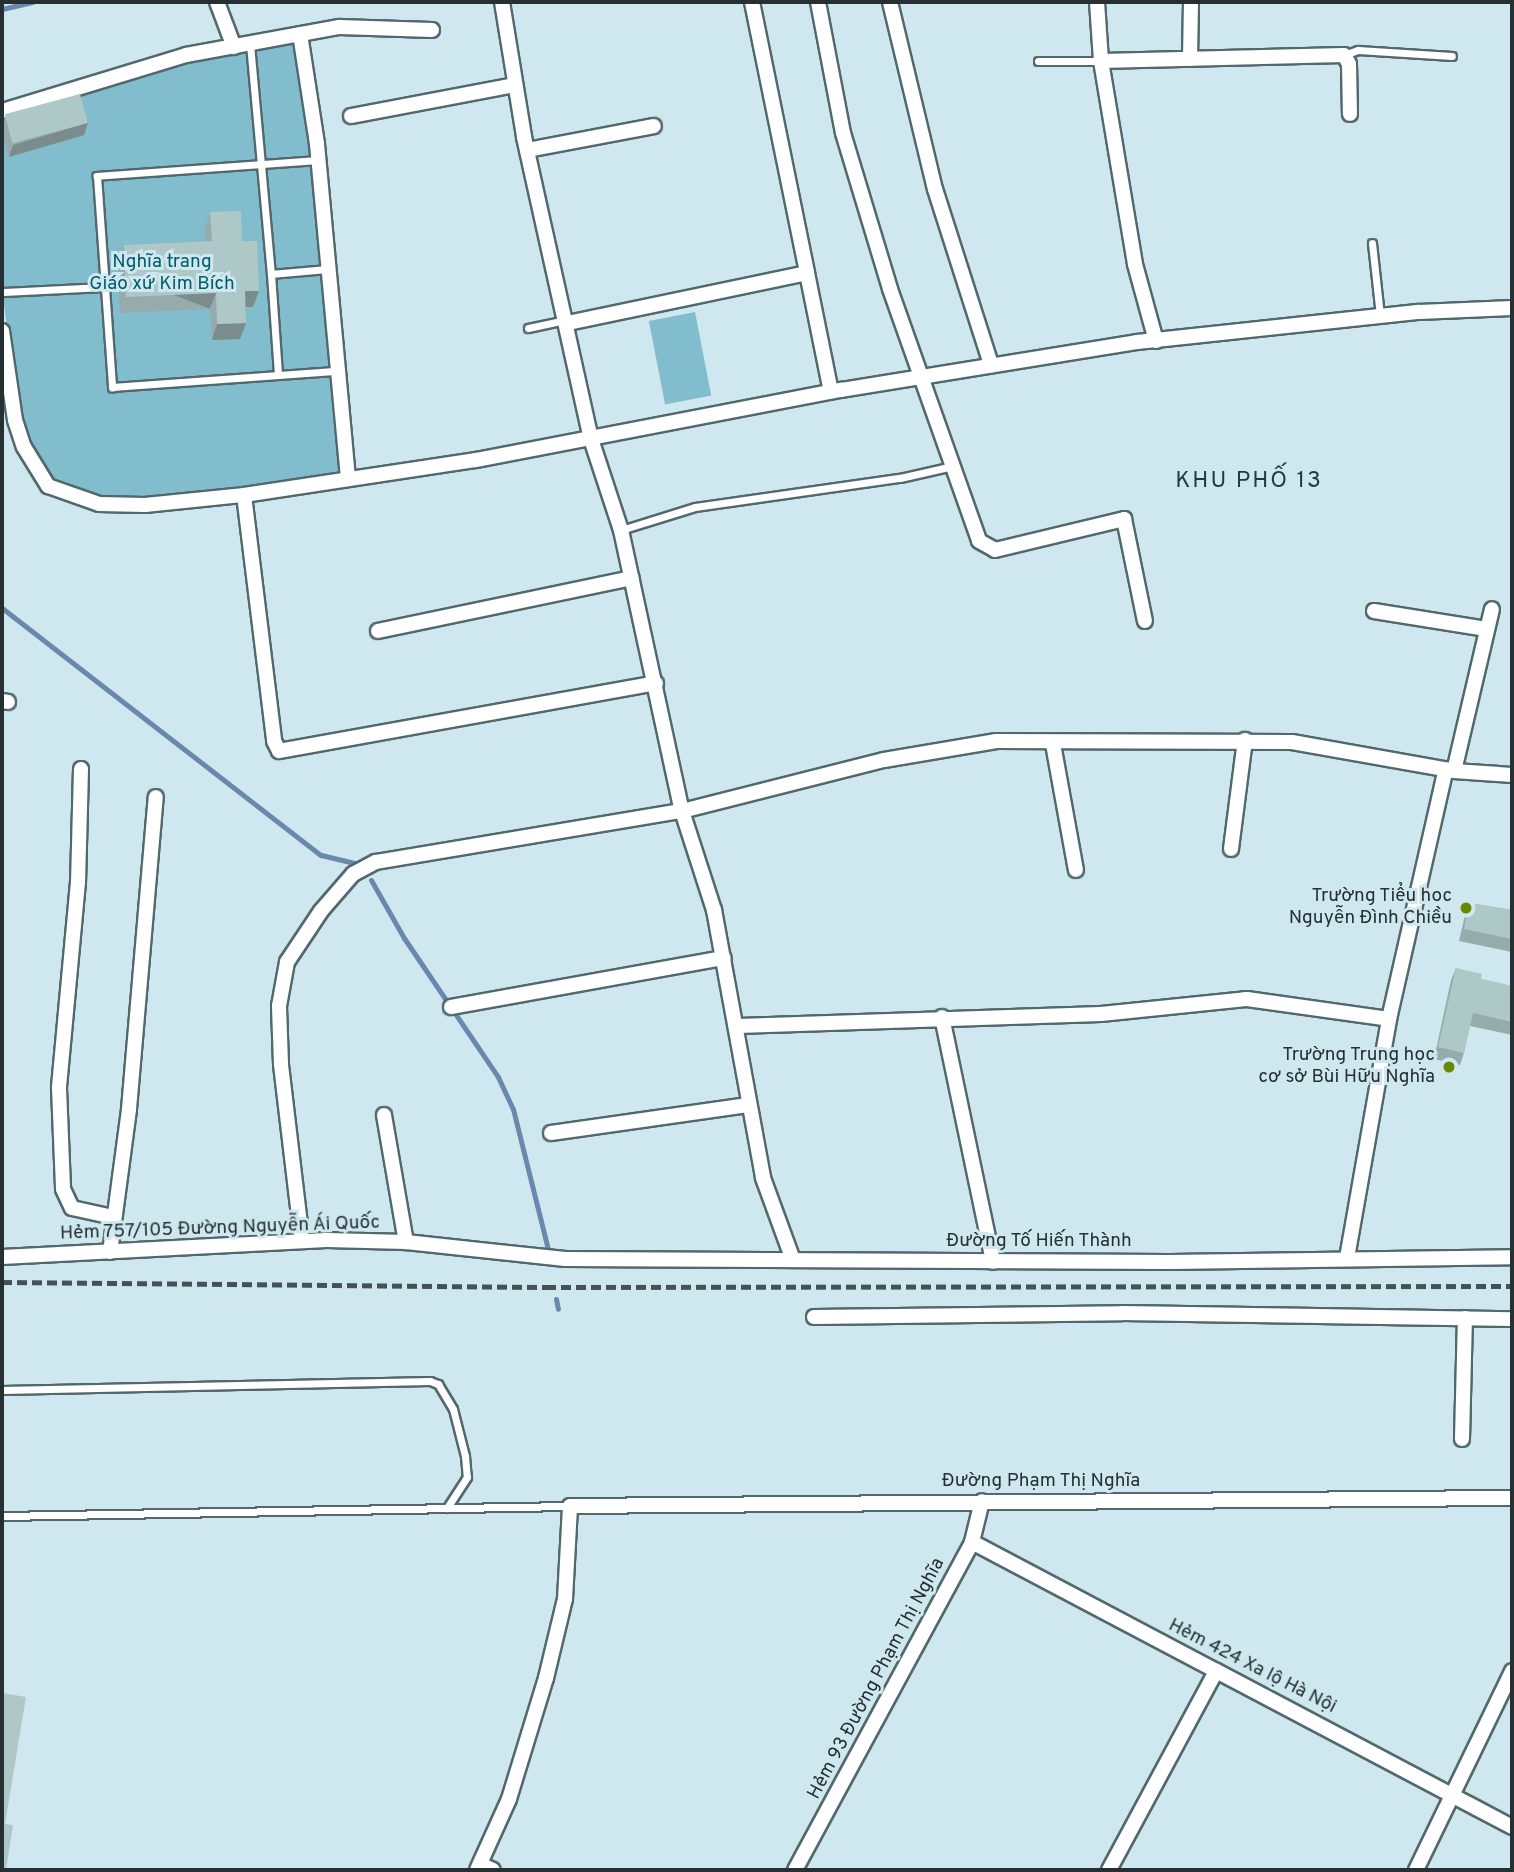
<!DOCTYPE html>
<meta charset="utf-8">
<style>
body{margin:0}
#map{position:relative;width:1514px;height:1872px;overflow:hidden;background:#cfe8ef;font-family:Overpass,sans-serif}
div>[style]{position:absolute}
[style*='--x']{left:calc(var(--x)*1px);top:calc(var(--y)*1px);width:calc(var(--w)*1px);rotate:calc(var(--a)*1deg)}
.green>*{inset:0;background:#81bdcd;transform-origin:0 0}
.stream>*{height:5px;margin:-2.5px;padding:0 2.5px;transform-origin:2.5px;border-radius:2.5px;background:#6889ad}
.roads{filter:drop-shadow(2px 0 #52686e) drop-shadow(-2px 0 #52686e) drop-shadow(0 2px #52686e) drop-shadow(0 -2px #52686e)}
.lane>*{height:7px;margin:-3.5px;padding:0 3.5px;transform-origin:3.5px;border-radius:3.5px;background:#fff}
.street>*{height:14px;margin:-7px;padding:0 7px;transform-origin:7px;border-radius:7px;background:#fff}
.rail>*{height:5px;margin-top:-2.5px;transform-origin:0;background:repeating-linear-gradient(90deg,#455155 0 10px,transparent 0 15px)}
.wall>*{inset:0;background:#96acac}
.shaded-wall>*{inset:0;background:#7a8c8c;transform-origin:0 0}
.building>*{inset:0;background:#aec8c8;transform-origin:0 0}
.dots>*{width:19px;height:19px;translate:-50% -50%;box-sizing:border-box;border:4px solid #cfe8ef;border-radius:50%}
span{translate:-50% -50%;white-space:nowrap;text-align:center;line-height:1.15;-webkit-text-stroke:6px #cfe8ef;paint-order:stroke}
.park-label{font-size:19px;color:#005b6b}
.poi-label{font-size:19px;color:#262f32}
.right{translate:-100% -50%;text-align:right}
.street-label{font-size:19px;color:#262f32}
.quarter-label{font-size:23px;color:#253a3f;letter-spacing:2px}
.frame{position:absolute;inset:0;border:4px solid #262f32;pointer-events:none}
</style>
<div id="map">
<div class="green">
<div style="clip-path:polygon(297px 41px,314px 146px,324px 311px,342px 475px,146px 499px,100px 498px,52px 481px,29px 444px,13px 377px,2px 288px,2px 117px,188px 60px)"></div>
<div style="left:695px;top:312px;width:85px;height:47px;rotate:79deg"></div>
</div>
<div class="stream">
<div style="--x:2;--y:9;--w:31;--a:-13"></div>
<div style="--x:2;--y:608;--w:403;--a:37.8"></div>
<div style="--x:321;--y:855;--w:43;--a:13.4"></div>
<div style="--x:371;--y:880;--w:67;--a:60.4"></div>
<div style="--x:404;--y:938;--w:168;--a:55.9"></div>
<div style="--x:498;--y:1077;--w:35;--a:65"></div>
<div style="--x:513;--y:1109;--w:144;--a:76"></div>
<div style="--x:556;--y:1299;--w:10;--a:79"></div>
</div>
<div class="roads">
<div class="lane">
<div style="--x:250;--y:44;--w:231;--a:84.8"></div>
<div style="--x:271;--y:274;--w:56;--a:-5.1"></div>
<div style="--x:1344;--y:55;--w:15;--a:-20"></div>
<div style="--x:1358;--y:50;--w:94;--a:3.7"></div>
<div style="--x:1038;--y:61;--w:63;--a:0"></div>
<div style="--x:318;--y:160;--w:222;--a:175.9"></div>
<div style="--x:97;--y:176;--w:212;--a:85.9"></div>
<div style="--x:112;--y:387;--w:226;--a:-4.1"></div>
<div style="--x:1372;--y:243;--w:72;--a:83.7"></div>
<div style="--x:271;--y:274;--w:101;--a:86"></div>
<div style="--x:2;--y:292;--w:103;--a:-2.8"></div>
<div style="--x:528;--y:328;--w:39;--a:-12"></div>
<div style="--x:621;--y:530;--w:77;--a:-17.3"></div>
<div style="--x:695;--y:507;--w:207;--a:-8.1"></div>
<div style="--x:900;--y:478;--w:54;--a:-12.8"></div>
<div style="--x:2;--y:1390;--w:428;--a:-1.2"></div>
<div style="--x:430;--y:1381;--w:9;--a:21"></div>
<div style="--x:438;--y:1384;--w:29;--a:59"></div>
<div style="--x:453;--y:1409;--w:49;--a:75.7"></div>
<div style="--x:465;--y:1456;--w:21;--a:85"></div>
<div style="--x:467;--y:1477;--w:37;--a:123"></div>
<div style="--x:2;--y:1516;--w:568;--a:-1.01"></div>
</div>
<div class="street">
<div style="--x:217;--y:2;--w:48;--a:69.3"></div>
<div style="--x:502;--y:2;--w:137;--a:80.7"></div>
<div style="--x:524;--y:137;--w:309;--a:77.5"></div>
<div style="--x:591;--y:439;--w:96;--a:71.8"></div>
<div style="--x:621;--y:530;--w:288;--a:77.8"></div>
<div style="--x:682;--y:811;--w:104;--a:72.1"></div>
<div style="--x:714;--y:910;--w:272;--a:79.6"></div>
<div style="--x:763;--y:1178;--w:87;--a:69.9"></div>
<div style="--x:752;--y:2;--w:277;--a:78.5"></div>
<div style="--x:818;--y:2;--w:133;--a:79.2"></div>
<div style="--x:843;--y:133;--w:163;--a:73.2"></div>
<div style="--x:890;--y:289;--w:267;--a:70.5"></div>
<div style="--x:979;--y:541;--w:18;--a:29"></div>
<div style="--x:995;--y:550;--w:133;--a:-13.5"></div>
<div style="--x:1124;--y:519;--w:104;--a:78.4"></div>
<div style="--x:890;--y:2;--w:192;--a:76.5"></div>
<div style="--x:935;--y:189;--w:185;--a:72.3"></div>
<div style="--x:1097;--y:2;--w:59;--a:86.1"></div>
<div style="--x:300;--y:34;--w:111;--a:81.2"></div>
<div style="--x:317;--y:144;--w:336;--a:84.7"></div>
<div style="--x:1190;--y:59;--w:57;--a:-89"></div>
<div style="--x:2;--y:111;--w:192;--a:-16.9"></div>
<div style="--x:186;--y:55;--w:156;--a:-10.4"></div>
<div style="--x:339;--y:27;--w:93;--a:1.8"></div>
<div style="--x:351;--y:116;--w:167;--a:-10.7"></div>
<div style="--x:527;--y:150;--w:129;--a:-10.7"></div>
<div style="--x:568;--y:323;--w:244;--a:-11.8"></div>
<div style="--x:807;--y:273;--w:121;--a:78.6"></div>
<div style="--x:2;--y:331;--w:90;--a:81.7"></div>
<div style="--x:15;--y:420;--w:28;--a:72"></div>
<div style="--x:24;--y:447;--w:46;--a:58.4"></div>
<div style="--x:48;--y:486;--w:54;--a:19.4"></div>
<div style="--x:99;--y:504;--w:46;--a:1.2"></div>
<div style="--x:145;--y:505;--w:100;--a:-5.8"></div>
<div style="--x:244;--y:495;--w:235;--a:-8.6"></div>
<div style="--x:476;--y:460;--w:372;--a:-10.9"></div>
<div style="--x:841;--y:390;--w:300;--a:-9.2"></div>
<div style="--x:1137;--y:342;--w:284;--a:-6.1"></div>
<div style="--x:1419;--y:312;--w:93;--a:-2.5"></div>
<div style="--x:1156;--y:341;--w:80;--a:-105.3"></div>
<div style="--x:1135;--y:264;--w:206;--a:-99.5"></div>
<div style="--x:1101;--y:61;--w:243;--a:-1.4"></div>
<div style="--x:1344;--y:55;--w:10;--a:61"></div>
<div style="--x:1349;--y:64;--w:50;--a:88.9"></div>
<div style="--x:244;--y:495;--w:248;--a:83"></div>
<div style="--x:274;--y:741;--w:11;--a:63"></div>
<div style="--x:279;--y:751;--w:383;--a:-10.2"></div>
<div style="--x:1374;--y:611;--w:114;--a:9.1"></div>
<div style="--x:378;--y:631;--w:259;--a:-11.8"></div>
<div style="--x:2;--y:701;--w:6;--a:9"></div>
<div style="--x:1053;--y:744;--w:128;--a:79.7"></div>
<div style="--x:81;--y:769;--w:113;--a:91.5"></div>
<div style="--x:78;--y:882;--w:207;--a:95.3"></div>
<div style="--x:59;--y:1088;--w:101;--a:87.7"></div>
<div style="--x:63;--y:1189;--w:21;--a:65"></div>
<div style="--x:72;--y:1208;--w:42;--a:12.4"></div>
<div style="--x:1454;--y:771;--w:166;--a:-76.8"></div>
<div style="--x:1231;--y:849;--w:110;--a:-82.7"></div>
<div style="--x:451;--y:1007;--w:277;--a:-10.2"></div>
<div style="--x:942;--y:1017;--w:250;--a:78.2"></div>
<div style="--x:738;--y:1026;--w:363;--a:-1.9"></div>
<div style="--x:1101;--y:1014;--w:147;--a:-5.9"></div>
<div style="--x:1247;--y:999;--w:143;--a:8"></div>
<div style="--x:384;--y:1115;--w:129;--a:80.2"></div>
<div style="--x:551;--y:1133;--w:199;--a:-8.1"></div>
<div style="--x:302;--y:1241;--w:178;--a:-96.8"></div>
<div style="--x:281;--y:1064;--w:58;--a:-92"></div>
<div style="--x:279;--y:1006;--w:45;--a:-79.7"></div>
<div style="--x:287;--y:962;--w:61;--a:-56.3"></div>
<div style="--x:321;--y:911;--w:49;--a:-49.1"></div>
<div style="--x:353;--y:874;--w:26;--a:-28"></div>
<div style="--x:376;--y:862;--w:310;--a:-9.5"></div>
<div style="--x:682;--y:811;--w:208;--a:-14.2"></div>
<div style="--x:884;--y:760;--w:114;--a:-9.6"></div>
<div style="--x:996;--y:741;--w:296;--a:0.2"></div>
<div style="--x:1292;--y:742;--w:165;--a:10.1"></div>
<div style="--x:1454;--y:771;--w:58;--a:3.9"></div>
<div style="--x:110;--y:1252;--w:144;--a:-82.4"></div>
<div style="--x:129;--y:1109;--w:313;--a:-85.1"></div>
<div style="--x:2;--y:1257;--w:325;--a:-3"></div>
<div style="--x:327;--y:1240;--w:79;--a:1.5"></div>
<div style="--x:406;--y:1242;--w:160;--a:6.1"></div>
<div style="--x:565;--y:1259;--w:605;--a:0.28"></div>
<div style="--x:1170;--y:1262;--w:342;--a:-0.8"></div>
<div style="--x:1347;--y:1258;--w:243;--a:-80"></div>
<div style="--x:1389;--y:1019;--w:256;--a:-77.2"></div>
<div style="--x:814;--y:1317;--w:308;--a:-0.7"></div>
<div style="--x:1122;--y:1313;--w:390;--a:0.9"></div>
<div style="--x:1462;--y:1439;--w:121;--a:-88.6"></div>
<div style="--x:972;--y:1542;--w:611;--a:27.82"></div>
<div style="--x:480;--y:1864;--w:14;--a:25"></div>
<div style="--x:477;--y:1870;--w:78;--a:-65.7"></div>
<div style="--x:509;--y:1799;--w:127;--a:-73"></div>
<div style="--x:546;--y:1678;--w:81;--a:-76.5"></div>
<div style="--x:565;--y:1599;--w:93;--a:-86.9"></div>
<div style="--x:570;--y:1506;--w:942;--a:-0.49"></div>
<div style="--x:795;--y:1870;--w:373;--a:-61.6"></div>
<div style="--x:972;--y:1542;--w:42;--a:-76.3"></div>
<div style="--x:1109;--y:1870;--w:226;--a:-61.7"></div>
<div style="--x:1416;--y:1870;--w:221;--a:-64.2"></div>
</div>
</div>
<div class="rail">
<div style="--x:2;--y:1282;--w:544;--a:0.53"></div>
<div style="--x:546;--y:1287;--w:966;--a:-0.06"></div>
</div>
<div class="wall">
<div style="clip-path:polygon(5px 117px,88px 123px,84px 135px,9px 157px,2px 133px,2px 125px)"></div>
<div style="clip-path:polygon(210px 212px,242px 241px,253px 307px,246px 307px,240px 339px,212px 340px,210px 309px,120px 313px,118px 261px,124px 245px,205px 241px,205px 228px)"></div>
<div style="clip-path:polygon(1469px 903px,1512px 910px,1512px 952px,1459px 941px,1465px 915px)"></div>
<div style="clip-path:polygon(1456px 968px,1481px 979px,1512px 986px,1512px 1035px,1470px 1026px,1464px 1053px,1460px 1065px,1434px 1059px,1451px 980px)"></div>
</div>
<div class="shaded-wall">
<div style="clip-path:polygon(88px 123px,84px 135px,9px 157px,13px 145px)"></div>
<div style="clip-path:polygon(245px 291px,259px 291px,253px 307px,239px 307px)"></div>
<div style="left:216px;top:293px;width:17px;height:90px;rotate:111deg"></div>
<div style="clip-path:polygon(246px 323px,240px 339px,212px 340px,217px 324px)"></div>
</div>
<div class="building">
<div style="left:80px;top:94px;width:30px;height:78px;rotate:75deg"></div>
<div style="clip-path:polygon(241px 211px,242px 241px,257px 241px,259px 291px,245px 291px,246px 323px,217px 324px,216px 293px,126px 297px,124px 245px,212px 241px,210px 212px)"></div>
<div style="clip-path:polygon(1469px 903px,1512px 910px,1512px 939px,1464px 929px)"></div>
<div style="clip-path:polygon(1456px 968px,1482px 974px,1481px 979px,1512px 986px,1512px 1022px,1473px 1013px,1464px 1053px,1438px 1047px)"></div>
<div style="clip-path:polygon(2px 1693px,26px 1697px,5px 1824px,13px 1825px,6px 1870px,2px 1870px)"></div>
</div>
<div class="dots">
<div style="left:1466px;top:908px;background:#678804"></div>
<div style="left:1449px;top:1067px;background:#678804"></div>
</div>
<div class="park-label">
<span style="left:162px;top:274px">Nghĩa trang<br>Giáo xứ Kim Bích</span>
</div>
<div class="poi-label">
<span class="right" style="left:1452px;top:908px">Trường Tiểu học<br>Nguyễn Đình Chiều</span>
<span class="right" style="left:1435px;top:1067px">Trường Trung học<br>cơ sở Bùi Hữu Nghĩa</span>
</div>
<div class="street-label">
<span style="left:220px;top:1229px;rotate:-2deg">Hẻm 757/105 Đường Nguyễn Ái Quốc</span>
<span style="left:1039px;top:1242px">Đường Tố Hiến Thành</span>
<span style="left:1041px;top:1482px">Đường Phạm Thị Nghĩa</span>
<span style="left:1252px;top:1667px;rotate:27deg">Hẻm 424 Xa lộ Hà Nội</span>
<span style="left:877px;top:1679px;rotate:-62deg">Hẻm 93 Đường Phạm Thị Nghĩa</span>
</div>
<div class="quarter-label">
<span style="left:1249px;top:482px">KHU PHỐ 13</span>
</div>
<div class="frame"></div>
</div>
